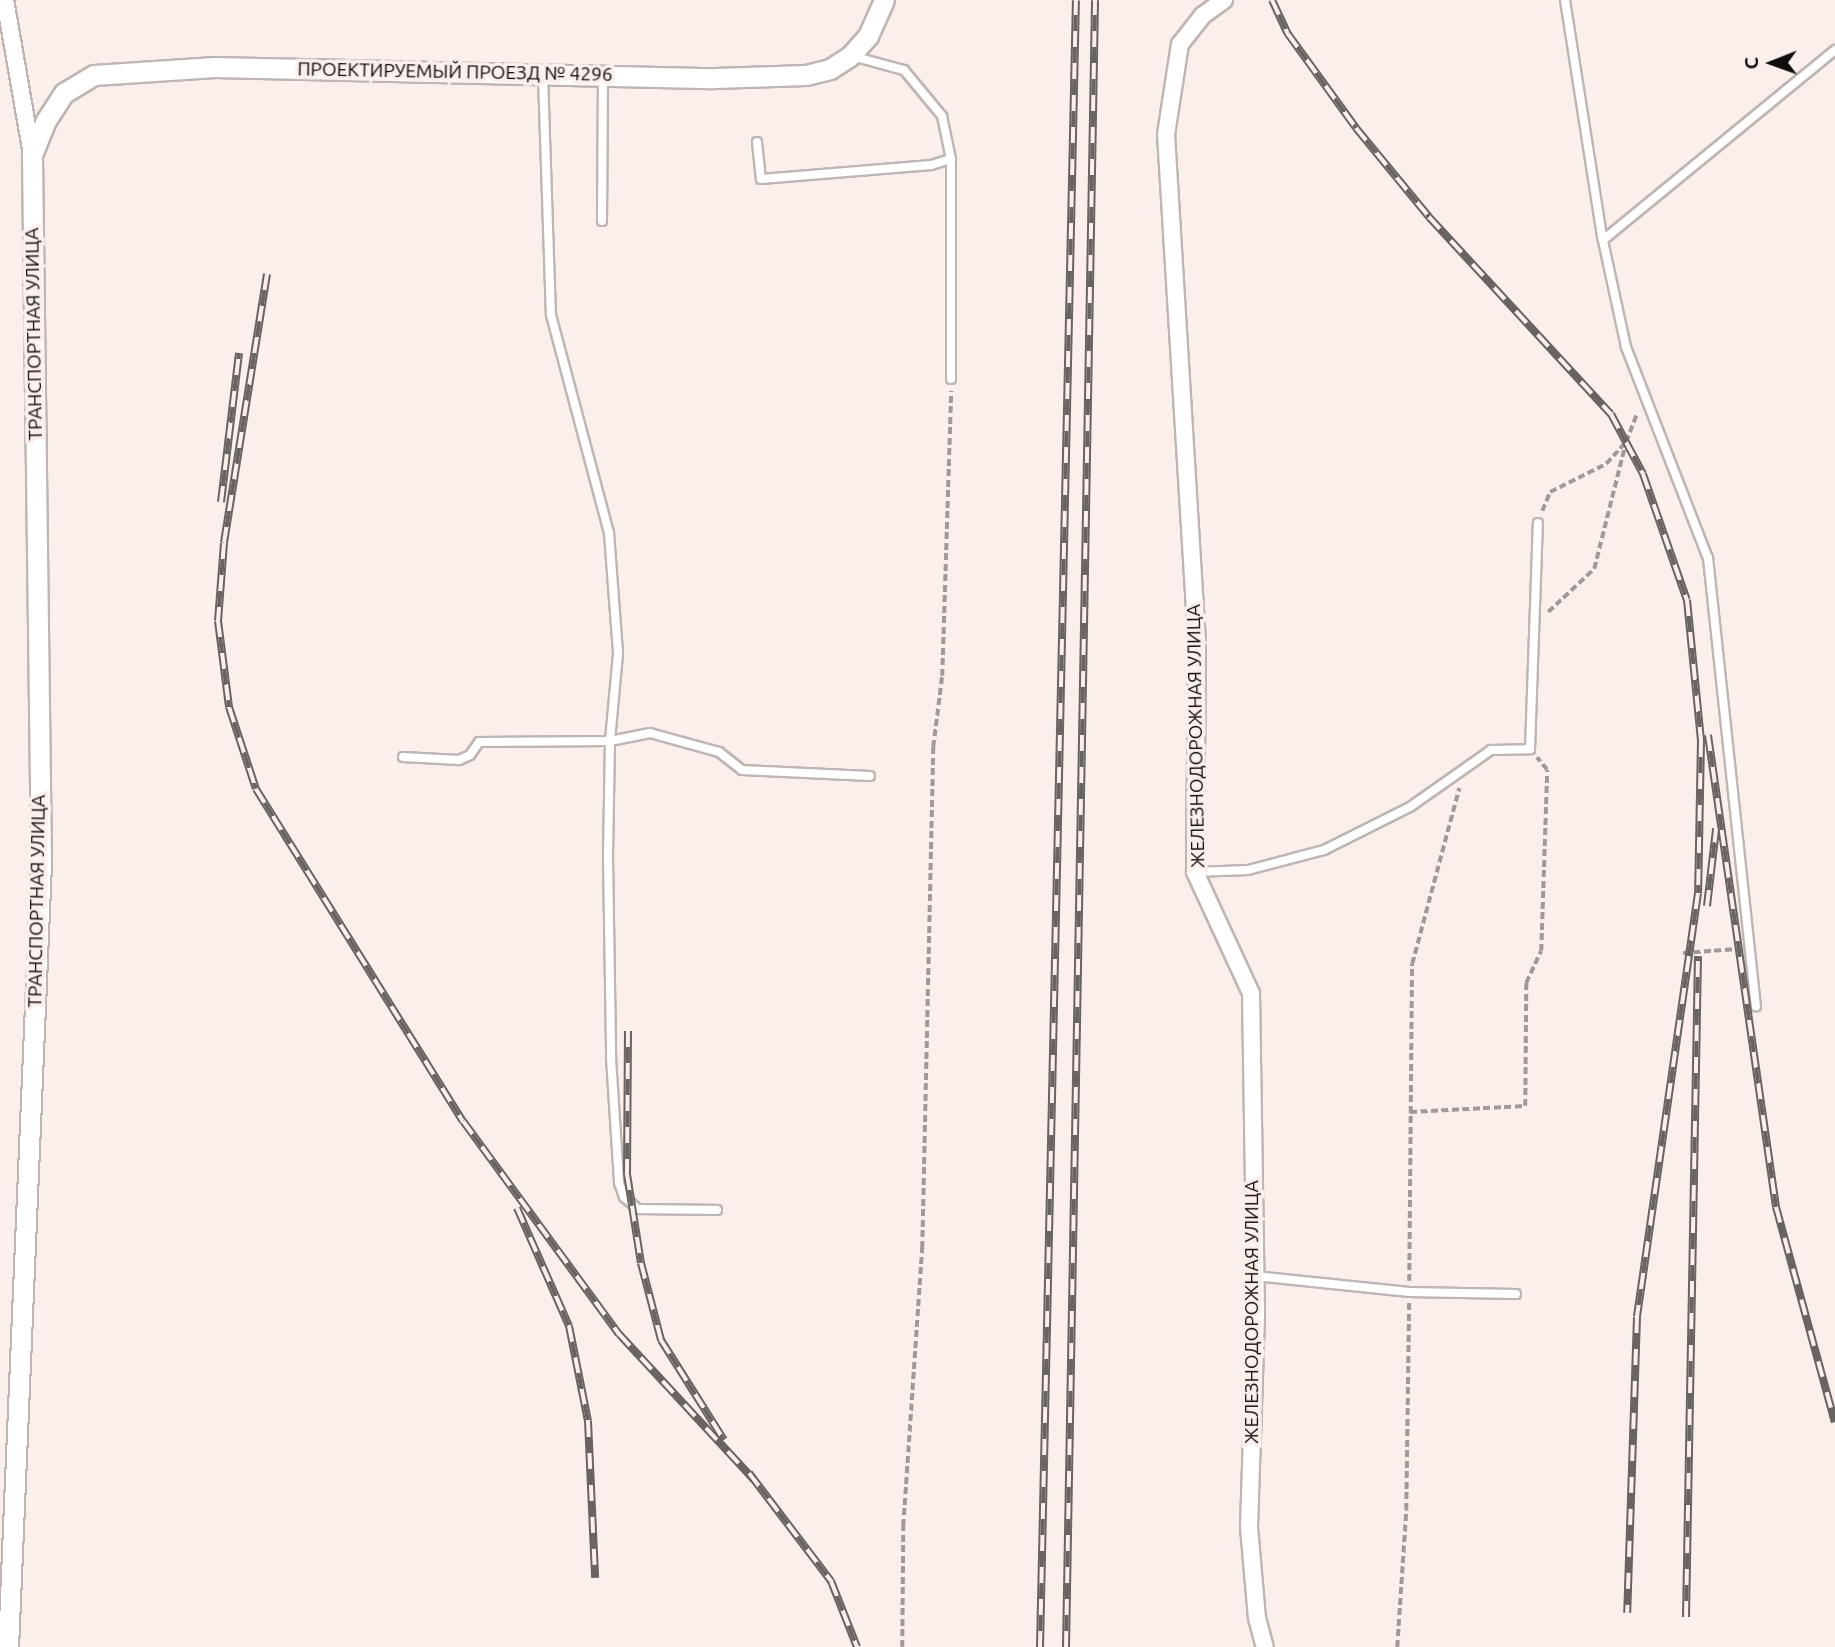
<!DOCTYPE html>
<meta charset="utf-8">
<style>
body{margin:0}
#map{position:relative;width:1835px;height:1647px;overflow:hidden;background:#faefeb;font-family:Ubuntu,sans-serif}
div>[style]{position:absolute}
[style*='--x']{left:calc(var(--x)*1px);top:calc(var(--y)*1px);width:calc(var(--w)*1px);rotate:calc(var(--a)*1deg)}
.path>*{height:3.5px;margin-top:-1.75px;transform-origin:0;background:repeating-linear-gradient(90deg,#a09996 0 7px,transparent 0 10.5px)}
.roads{filter:drop-shadow(2px 0 #bfb5b2) drop-shadow(-2px 0 #bfb5b2) drop-shadow(0 2px #bfb5b2) drop-shadow(0 -2px #bfb5b2)}
.service>*{height:8px;margin:-4px;padding:0 4px;transform-origin:4px;border-radius:4px;background:#fff}
.minor>*{height:16px;margin:-8px;padding:0 8px;transform-origin:8px;border-radius:8px;background:#fff}
.tertiary>*{height:19px;margin:-9.5px;padding:0 9.5px;transform-origin:9.5px;border-radius:9.5px;background:#fff}
.rail>*{height:8px;margin-top:-4px;transform-origin:0;background:repeating-linear-gradient(90deg,#faefeb 0 16px,#696361 0 32px);box-sizing:border-box;border-block:2px solid #696361}
span{translate:-50% -50%;white-space:nowrap;text-align:center;line-height:1.15;-webkit-text-stroke:7px #faefeb;paint-order:stroke}
.street-label{font-size:19px;color:#0e0b0a}
.north{position:absolute;left:1737px;top:28px;width:70px;height:70px;-webkit-text-stroke:5px #faefeb;paint-order:stroke;rotate:269deg;font-size:19px;font-weight:700;line-height:28px;text-align:center;color:#0e0b0a}
.north::after{content:'';display:block;margin:auto;width:24px;height:32px;background:#0e0b0a;clip-path:polygon(50% 0,100% 100%,50% 72%,0 100%)}
</style>
<div id="map">
<div class="path">
<div style="--x:1542;--y:511;--w:21;--a:-67"></div>
<div style="--x:1550;--y:492;--w:63;--a:-26.6"></div>
<div style="--x:1606;--y:464;--w:30;--a:-48"></div>
<div style="--x:1626;--y:442;--w:30;--a:-69"></div>
<div style="--x:1548;--y:612;--w:63;--a:-43.1"></div>
<div style="--x:1594;--y:569;--w:131;--a:-75.9"></div>
<div style="--x:1683;--y:953;--w:54;--a:-4.2"></div>
<div style="--x:1410;--y:1112;--w:115;--a:-3"></div>
<div style="--x:1525;--y:1106;--w:123;--a:-89.5"></div>
<div style="--x:1526;--y:983;--w:35;--a:-65"></div>
<div style="--x:1541;--y:951;--w:181;--a:-88.1"></div>
<div style="--x:1547;--y:770;--w:16;--a:-130"></div>
<div style="--x:1409;--y:1281;--w:317;--a:-89.5"></div>
<div style="--x:1412;--y:964;--w:182;--a:-75"></div>
<div style="--x:902;--y:1647;--w:121;--a:-89.5"></div>
<div style="--x:903;--y:1526;--w:279;--a:-86.1"></div>
<div style="--x:922;--y:1248;--w:501;--a:-88.74"></div>
<div style="--x:933;--y:747;--w:72;--a:-82.8"></div>
<div style="--x:942;--y:676;--w:285;--a:-88.2"></div>
<div style="--x:1397;--y:1647;--w:137;--a:-86.2"></div>
<div style="--x:1406;--y:1510;--w:207;--a:-89.2"></div>
</div>
<div class="roads">
<div class="service">
<div style="--x:1565;--y:0;--w:239;--a:81.1"></div>
<div style="--x:1602;--y:236;--w:114;--a:77.8"></div>
<div style="--x:1626;--y:347;--w:226;--a:68.8"></div>
<div style="--x:1708;--y:558;--w:451;--a:83.9"></div>
<div style="--x:852;--y:56;--w:54;--a:15.1"></div>
<div style="--x:904;--y:70;--w:60;--a:50.4"></div>
<div style="--x:942;--y:116;--w:44;--a:78.2"></div>
<div style="--x:951;--y:159;--w:220;--a:90"></div>
<div style="--x:543;--y:76;--w:239;--a:88.1"></div>
<div style="--x:551;--y:315;--w:226;--a:75.1"></div>
<div style="--x:609;--y:533;--w:121;--a:85.7"></div>
<div style="--x:618;--y:654;--w:87;--a:95.3"></div>
<div style="--x:610;--y:741;--w:116;--a:91"></div>
<div style="--x:608;--y:857;--w:201;--a:89.1"></div>
<div style="--x:611;--y:1058;--w:125;--a:86.3"></div>
<div style="--x:619;--y:1183;--w:15;--a:70"></div>
<div style="--x:624;--y:1197;--w:18;--a:41"></div>
<div style="--x:638;--y:1209;--w:79;--a:0.7"></div>
<div style="--x:757;--y:142;--w:37;--a:84"></div>
<div style="--x:761;--y:179;--w:171;--a:-4.7"></div>
<div style="--x:931;--y:165;--w:21;--a:-17"></div>
<div style="--x:602;--y:221;--w:144;--a:-89.6"></div>
<div style="--x:1603;--y:240;--w:300;--a:-39.3"></div>
<div style="--x:403;--y:757;--w:56;--a:3.1"></div>
<div style="--x:459;--y:760;--w:12;--a:-24"></div>
<div style="--x:470;--y:755;--w:16;--a:-55"></div>
<div style="--x:479;--y:742;--w:131;--a:-0.4"></div>
<div style="--x:610;--y:741;--w:41;--a:-11.3"></div>
<div style="--x:650;--y:733;--w:72;--a:15.4"></div>
<div style="--x:719;--y:752;--w:29;--a:38"></div>
<div style="--x:742;--y:770;--w:128;--a:2.7"></div>
<div style="--x:1195;--y:872;--w:53;--a:-2.2"></div>
<div style="--x:1248;--y:870;--w:79;--a:-14.7"></div>
<div style="--x:1324;--y:850;--w:96;--a:-26.6"></div>
<div style="--x:1410;--y:807;--w:99;--a:-35.1"></div>
<div style="--x:1491;--y:750;--w:39;--a:-1"></div>
<div style="--x:1530;--y:749;--w:226;--a:-88"></div>
<div style="--x:1255;--y:1276;--w:155;--a:5.9"></div>
<div style="--x:1409;--y:1292;--w:107;--a:1.1"></div>
</div>
<div class="minor">
<div style="--x:5;--y:0;--w:157;--a:80.1"></div>
<div style="--x:1224;--y:0;--w:26;--a:144"></div>
<div style="--x:1203;--y:15;--w:37;--a:128"></div>
<div style="--x:1180;--y:44;--w:91;--a:98.8"></div>
<div style="--x:1166;--y:134;--w:510;--a:86.51"></div>
<div style="--x:1197;--y:643;--w:229;--a:90.5"></div>
<div style="--x:1195;--y:872;--w:133;--a:65.2"></div>
<div style="--x:1251;--y:993;--w:323;--a:89.1"></div>
<div style="--x:1256;--y:1316;--w:211;--a:91.9"></div>
<div style="--x:1249;--y:1527;--w:91;--a:85"></div>
<div style="--x:1257;--y:1618;--w:30;--a:75"></div>
</div>
<div class="tertiary">
<div style="--x:8;--y:1647;--w:785;--a:-87.59"></div>
<div style="--x:41;--y:863;--w:708;--a:-90.73"></div>
<div style="--x:32;--y:155;--w:35;--a:-68"></div>
<div style="--x:45;--y:122;--w:35;--a:-57"></div>
<div style="--x:64;--y:93;--w:35;--a:-31"></div>
<div style="--x:94;--y:75;--w:121;--a:-3.8"></div>
<div style="--x:215;--y:67;--w:498;--a:1.3"></div>
<div style="--x:713;--y:78;--w:93;--a:-1.8"></div>
<div style="--x:806;--y:75;--w:25;--a:-14"></div>
<div style="--x:830;--y:69;--w:24;--a:-33"></div>
<div style="--x:850;--y:56;--w:27;--a:-48"></div>
<div style="--x:868;--y:36;--w:39;--a:-66"></div>
</div>
</div>
<div class="rail">
<div style="--x:1272;--y:0;--w:38;--a:65"></div>
<div style="--x:1288;--y:34;--w:116;--a:54.1"></div>
<div style="--x:1356;--y:128;--w:115;--a:50.6"></div>
<div style="--x:1429;--y:217;--w:268;--a:47.3"></div>
<div style="--x:1611;--y:414;--w:68;--a:61.9"></div>
<div style="--x:1643;--y:474;--w:133;--a:70.8"></div>
<div style="--x:1687;--y:600;--w:142;--a:84.3"></div>
<div style="--x:1701;--y:741;--w:152;--a:91.1"></div>
<div style="--x:1698;--y:893;--w:428;--a:98.2"></div>
<div style="--x:1637;--y:1317;--w:296;--a:91.9"></div>
<div style="--x:267;--y:274;--w:272;--a:99.1"></div>
<div style="--x:224;--y:543;--w:78;--a:94.4"></div>
<div style="--x:218;--y:621;--w:87;--a:82.7"></div>
<div style="--x:229;--y:707;--w:86;--a:71.8"></div>
<div style="--x:256;--y:789;--w:391;--a:58.1"></div>
<div style="--x:463;--y:1121;--w:264;--a:53.8"></div>
<div style="--x:619;--y:1334;--w:199;--a:47.2"></div>
<div style="--x:221;--y:502;--w:150;--a:-83.1"></div>
<div style="--x:1708;--y:735;--w:477;--a:81.8"></div>
<div style="--x:1776;--y:1207;--w:223;--a:74.7"></div>
<div style="--x:1707;--y:906;--w:78;--a:-83.3"></div>
<div style="--x:628;--y:1031;--w:143;--a:90.4"></div>
<div style="--x:627;--y:1174;--w:90;--a:81.1"></div>
<div style="--x:641;--y:1263;--w:80;--a:75.4"></div>
<div style="--x:661;--y:1340;--w:118;--a:57.8"></div>
<div style="--x:517;--y:1208;--w:129;--a:66.2"></div>
<div style="--x:569;--y:1326;--w:97;--a:78.7"></div>
<div style="--x:588;--y:1421;--w:157;--a:87.4"></div>
<div style="--x:749;--y:1473;--w:136;--a:52.8"></div>
<div style="--x:831;--y:1581;--w:71;--a:68.5"></div>
<div style="--x:1686;--y:1617;--w:661;--a:-88.96"></div>
<div style="--x:1040;--y:1647;--w:1647;--a:-88.75"></div>
<div style="--x:1066;--y:1647;--w:1647;--a:-88.99"></div>
</div>
<div class="street-label">
<span style="left:455px;top:72px;rotate:1deg">ПРОЕКТИРУЕМЫЙ ПРОЕЗД № 4296</span>
<span style="left:34px;top:334px;rotate:-91deg">ТРАНСПОРТНАЯ УЛИЦА</span>
<span style="left:1196px;top:736px;rotate:-91deg">ЖЕЛЕЗНОДОРОЖНАЯ УЛИЦА</span>
<span style="left:37px;top:901px;rotate:-89deg">ТРАНСПОРТНАЯ УЛИЦА</span>
<span style="left:1252px;top:1312px;rotate:-90deg">ЖЕЛЕЗНОДОРОЖНАЯ УЛИЦА</span>
</div>
<div class="north">С</div>
</div>
